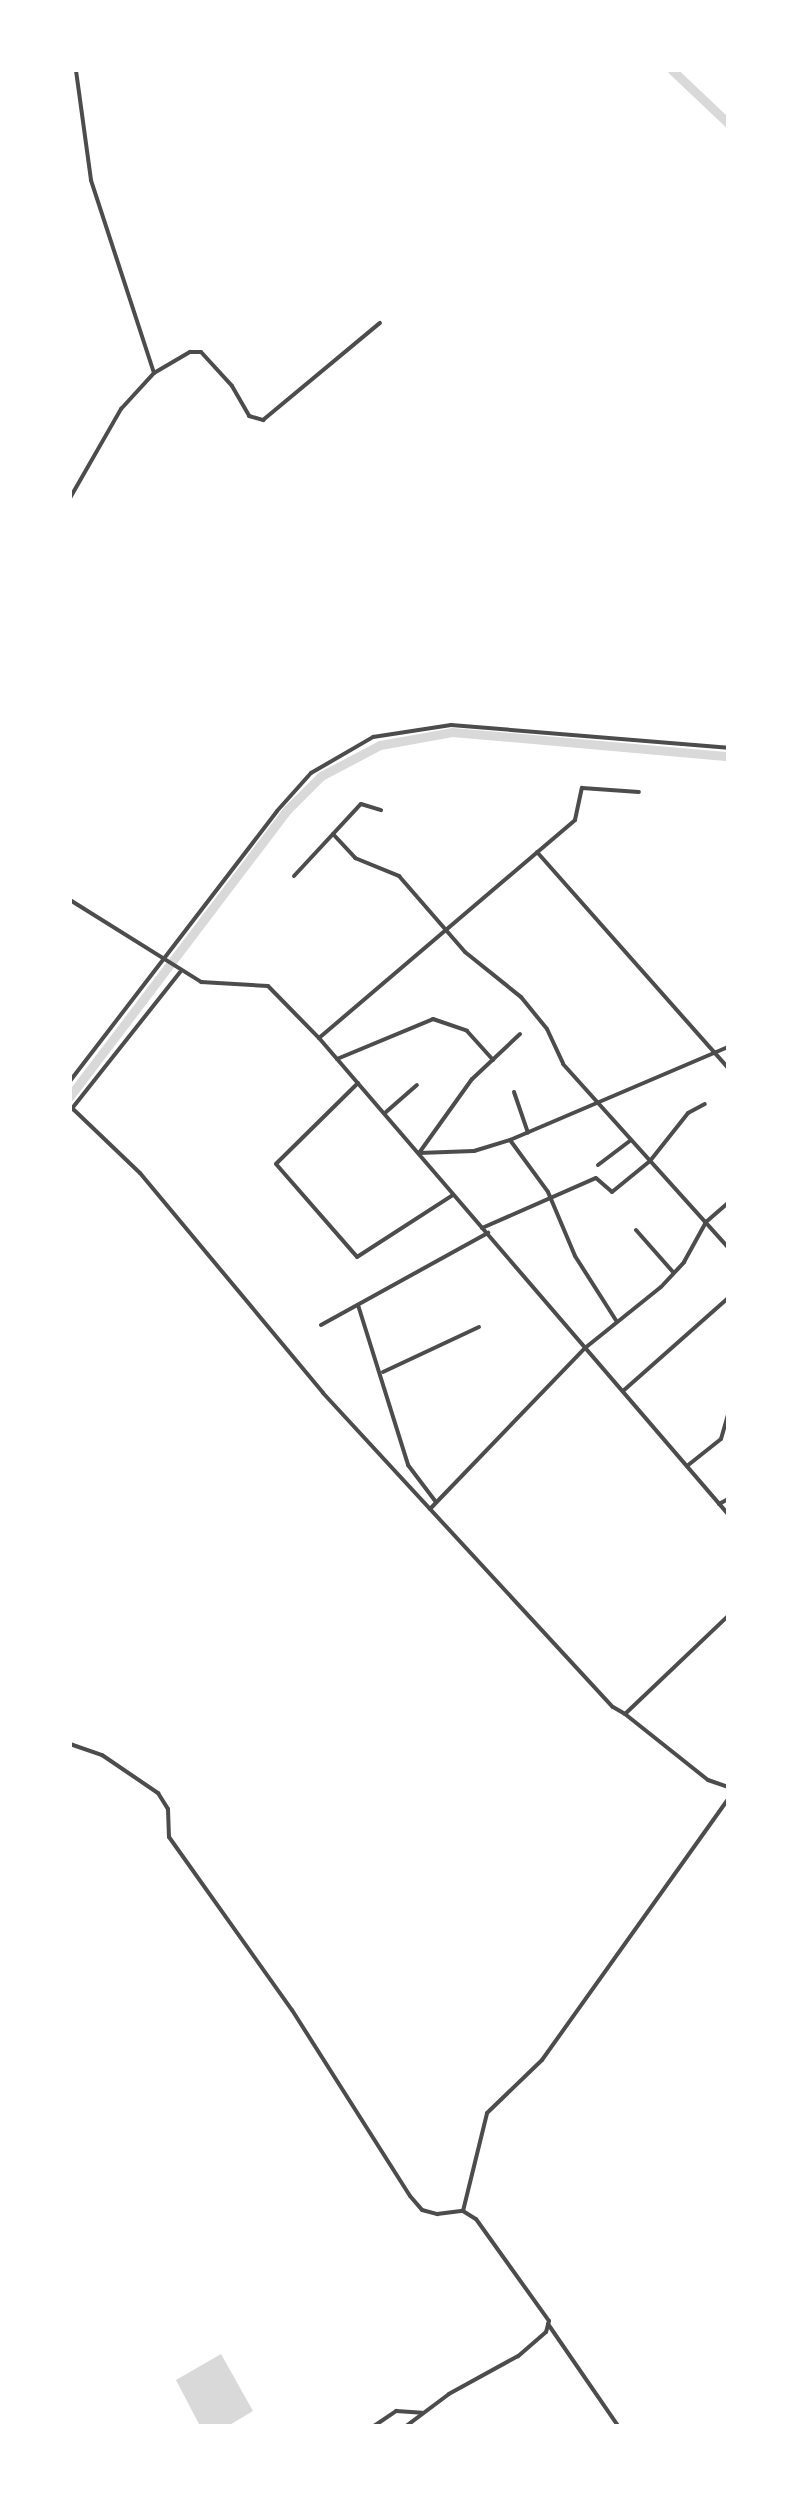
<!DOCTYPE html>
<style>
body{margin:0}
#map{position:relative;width:798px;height:2496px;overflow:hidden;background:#fff;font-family:Mulish,sans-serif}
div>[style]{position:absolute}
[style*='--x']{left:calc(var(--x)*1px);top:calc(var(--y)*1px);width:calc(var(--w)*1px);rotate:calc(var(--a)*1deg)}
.water>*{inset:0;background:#d9d9d9}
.canal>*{height:9px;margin:-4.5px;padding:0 4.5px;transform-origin:4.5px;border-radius:4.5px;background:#d9d9d9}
.minor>*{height:4px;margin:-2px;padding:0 2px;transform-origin:2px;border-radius:2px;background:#4c4c4c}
span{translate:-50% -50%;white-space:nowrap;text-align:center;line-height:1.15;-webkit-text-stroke:6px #fff;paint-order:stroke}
.frame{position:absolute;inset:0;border:72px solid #fff;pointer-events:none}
</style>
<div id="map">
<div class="water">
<div style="clip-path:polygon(221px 2354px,253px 2411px,228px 2426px,200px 2426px,176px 2380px)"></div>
</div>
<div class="canal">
<div style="--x:672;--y:70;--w:77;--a:43.4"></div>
<div style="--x:70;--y:1096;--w:359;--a:-52.8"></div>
<div style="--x:287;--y:810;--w:48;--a:-45"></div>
<div style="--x:321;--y:776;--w:67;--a:-27.7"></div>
<div style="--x:380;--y:745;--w:73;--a:-10.2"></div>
<div style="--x:452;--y:732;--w:277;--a:5"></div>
</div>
<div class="minor">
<div style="--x:154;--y:373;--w:42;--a:-30.3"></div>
<div style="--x:190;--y:352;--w:11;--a:0"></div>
<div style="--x:201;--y:352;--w:46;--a:47.6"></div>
<div style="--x:232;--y:386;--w:34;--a:60"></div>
<div style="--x:249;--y:416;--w:15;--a:16"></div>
<div style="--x:263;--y:420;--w:152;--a:-39.7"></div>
<div style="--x:70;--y:498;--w:103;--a:-60.2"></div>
<div style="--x:121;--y:409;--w:49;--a:-47.5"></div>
<div style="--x:154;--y:373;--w:203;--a:-108.1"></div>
<div style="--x:91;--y:180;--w:111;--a:-97.8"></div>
<div style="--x:333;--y:834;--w:33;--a:47"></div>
<div style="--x:355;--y:858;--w:48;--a:22.2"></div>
<div style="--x:399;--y:876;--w:101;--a:49"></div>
<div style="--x:465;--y:952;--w:72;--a:38.8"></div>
<div style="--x:521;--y:997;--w:41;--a:50.9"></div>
<div style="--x:547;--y:1029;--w:38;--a:65"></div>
<div style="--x:563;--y:1064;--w:246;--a:48"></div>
<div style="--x:537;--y:852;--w:288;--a:48.5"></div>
<div style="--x:294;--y:876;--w:98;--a:-47.1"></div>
<div style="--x:361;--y:804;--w:21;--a:17"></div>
<div style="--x:70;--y:900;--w:155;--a:32"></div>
<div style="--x:201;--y:982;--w:67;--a:3.4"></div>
<div style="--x:268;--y:986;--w:73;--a:45.6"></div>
<div style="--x:319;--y:1038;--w:628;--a:49.33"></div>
<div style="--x:520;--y:1034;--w:66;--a:136.8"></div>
<div style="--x:472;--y:1079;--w:91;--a:125.6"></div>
<div style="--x:419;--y:1153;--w:55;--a:-2.1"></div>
<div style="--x:474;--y:1151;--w:38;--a:-17"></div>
<div style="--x:510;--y:1140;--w:237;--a:-23.1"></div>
<div style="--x:319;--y:1038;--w:336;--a:-40.4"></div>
<div style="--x:575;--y:820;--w:33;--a:-78"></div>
<div style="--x:582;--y:788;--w:57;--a:4"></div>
<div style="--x:337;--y:1059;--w:104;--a:-22.6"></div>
<div style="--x:433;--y:1019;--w:36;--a:19"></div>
<div style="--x:467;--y:1031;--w:39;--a:48"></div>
<div style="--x:70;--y:1081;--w:340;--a:-52.5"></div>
<div style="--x:277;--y:811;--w:51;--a:-48.2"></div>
<div style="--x:311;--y:773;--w:72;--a:-30.1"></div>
<div style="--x:373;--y:737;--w:79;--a:-8.7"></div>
<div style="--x:451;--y:725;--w:278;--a:4.7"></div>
<div style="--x:358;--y:1083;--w:115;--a:135.4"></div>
<div style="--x:276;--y:1164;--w:123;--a:48.9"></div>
<div style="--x:357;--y:1257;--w:114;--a:-32.9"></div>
<div style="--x:514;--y:1092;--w:43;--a:71.1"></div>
<div style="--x:72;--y:1108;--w:94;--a:43.7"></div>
<div style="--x:140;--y:1173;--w:286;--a:50.2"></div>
<div style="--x:323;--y:1393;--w:427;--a:47.3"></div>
<div style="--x:613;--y:1707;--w:14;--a:30"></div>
<div style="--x:625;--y:1714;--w:142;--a:-43.6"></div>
<div style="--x:70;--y:1111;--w:177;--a:-51.6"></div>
<div style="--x:386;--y:1112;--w:41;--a:-41.1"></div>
<div style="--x:510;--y:1140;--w:64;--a:53.8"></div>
<div style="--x:548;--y:1192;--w:69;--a:67.1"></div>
<div style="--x:575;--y:1256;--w:78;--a:57.5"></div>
<div style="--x:598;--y:1165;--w:41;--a:-37.1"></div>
<div style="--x:482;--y:1228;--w:124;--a:-23.7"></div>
<div style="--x:596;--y:1178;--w:21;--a:41"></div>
<div style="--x:612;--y:1192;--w:49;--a:-39.2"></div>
<div style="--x:650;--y:1161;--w:61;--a:-51.6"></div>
<div style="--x:688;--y:1113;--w:19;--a:-28"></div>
<div style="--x:636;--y:1230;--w:56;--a:48.6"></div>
<div style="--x:358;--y:1305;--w:168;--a:72.6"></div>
<div style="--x:408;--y:1465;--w:46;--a:52.9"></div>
<div style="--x:321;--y:1325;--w:191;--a:-28.9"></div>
<div style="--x:383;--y:1372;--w:106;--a:-25.1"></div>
<div style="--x:623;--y:1391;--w:140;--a:-41.5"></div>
<div style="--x:687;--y:1466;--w:43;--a:-38.5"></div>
<div style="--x:721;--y:1439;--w:25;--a:-74"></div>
<div style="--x:719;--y:1504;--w:10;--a:-29"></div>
<div style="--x:430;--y:1509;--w:223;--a:-46.1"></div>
<div style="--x:585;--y:1348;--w:97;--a:-38.8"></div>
<div style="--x:661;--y:1287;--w:34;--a:-47"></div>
<div style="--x:684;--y:1262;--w:46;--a:-61.2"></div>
<div style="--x:706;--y:1222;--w:29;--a:-41"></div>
<div style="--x:625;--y:1714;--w:106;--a:38.5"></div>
<div style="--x:708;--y:1780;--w:21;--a:19"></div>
<div style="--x:70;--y:1744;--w:34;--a:19"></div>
<div style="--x:102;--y:1755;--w:68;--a:34.2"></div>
<div style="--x:158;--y:1793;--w:19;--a:58"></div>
<div style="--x:168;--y:1809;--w:28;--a:88"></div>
<div style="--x:169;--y:1837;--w:212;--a:54.6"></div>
<div style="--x:292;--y:2010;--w:220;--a:57.6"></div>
<div style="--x:410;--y:2196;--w:18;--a:49"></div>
<div style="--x:422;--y:2210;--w:16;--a:15"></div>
<div style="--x:437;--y:2214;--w:26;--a:-7"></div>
<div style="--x:463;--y:2211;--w:15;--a:32"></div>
<div style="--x:476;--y:2219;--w:125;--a:54.4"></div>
<div style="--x:549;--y:2321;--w:11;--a:105"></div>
<div style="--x:546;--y:2332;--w:37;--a:139"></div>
<div style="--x:518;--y:2356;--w:79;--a:151.2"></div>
<div style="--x:449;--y:2394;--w:54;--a:143.3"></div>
<div style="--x:463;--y:2211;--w:101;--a:-76.2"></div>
<div style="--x:487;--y:2113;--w:76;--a:-43.9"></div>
<div style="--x:542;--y:2060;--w:320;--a:-54.5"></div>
<div style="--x:548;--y:2324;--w:124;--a:55.5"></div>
<div style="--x:374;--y:2426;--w:27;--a:-34"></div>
<div style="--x:396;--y:2411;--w:26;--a:4"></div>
</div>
<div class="frame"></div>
</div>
